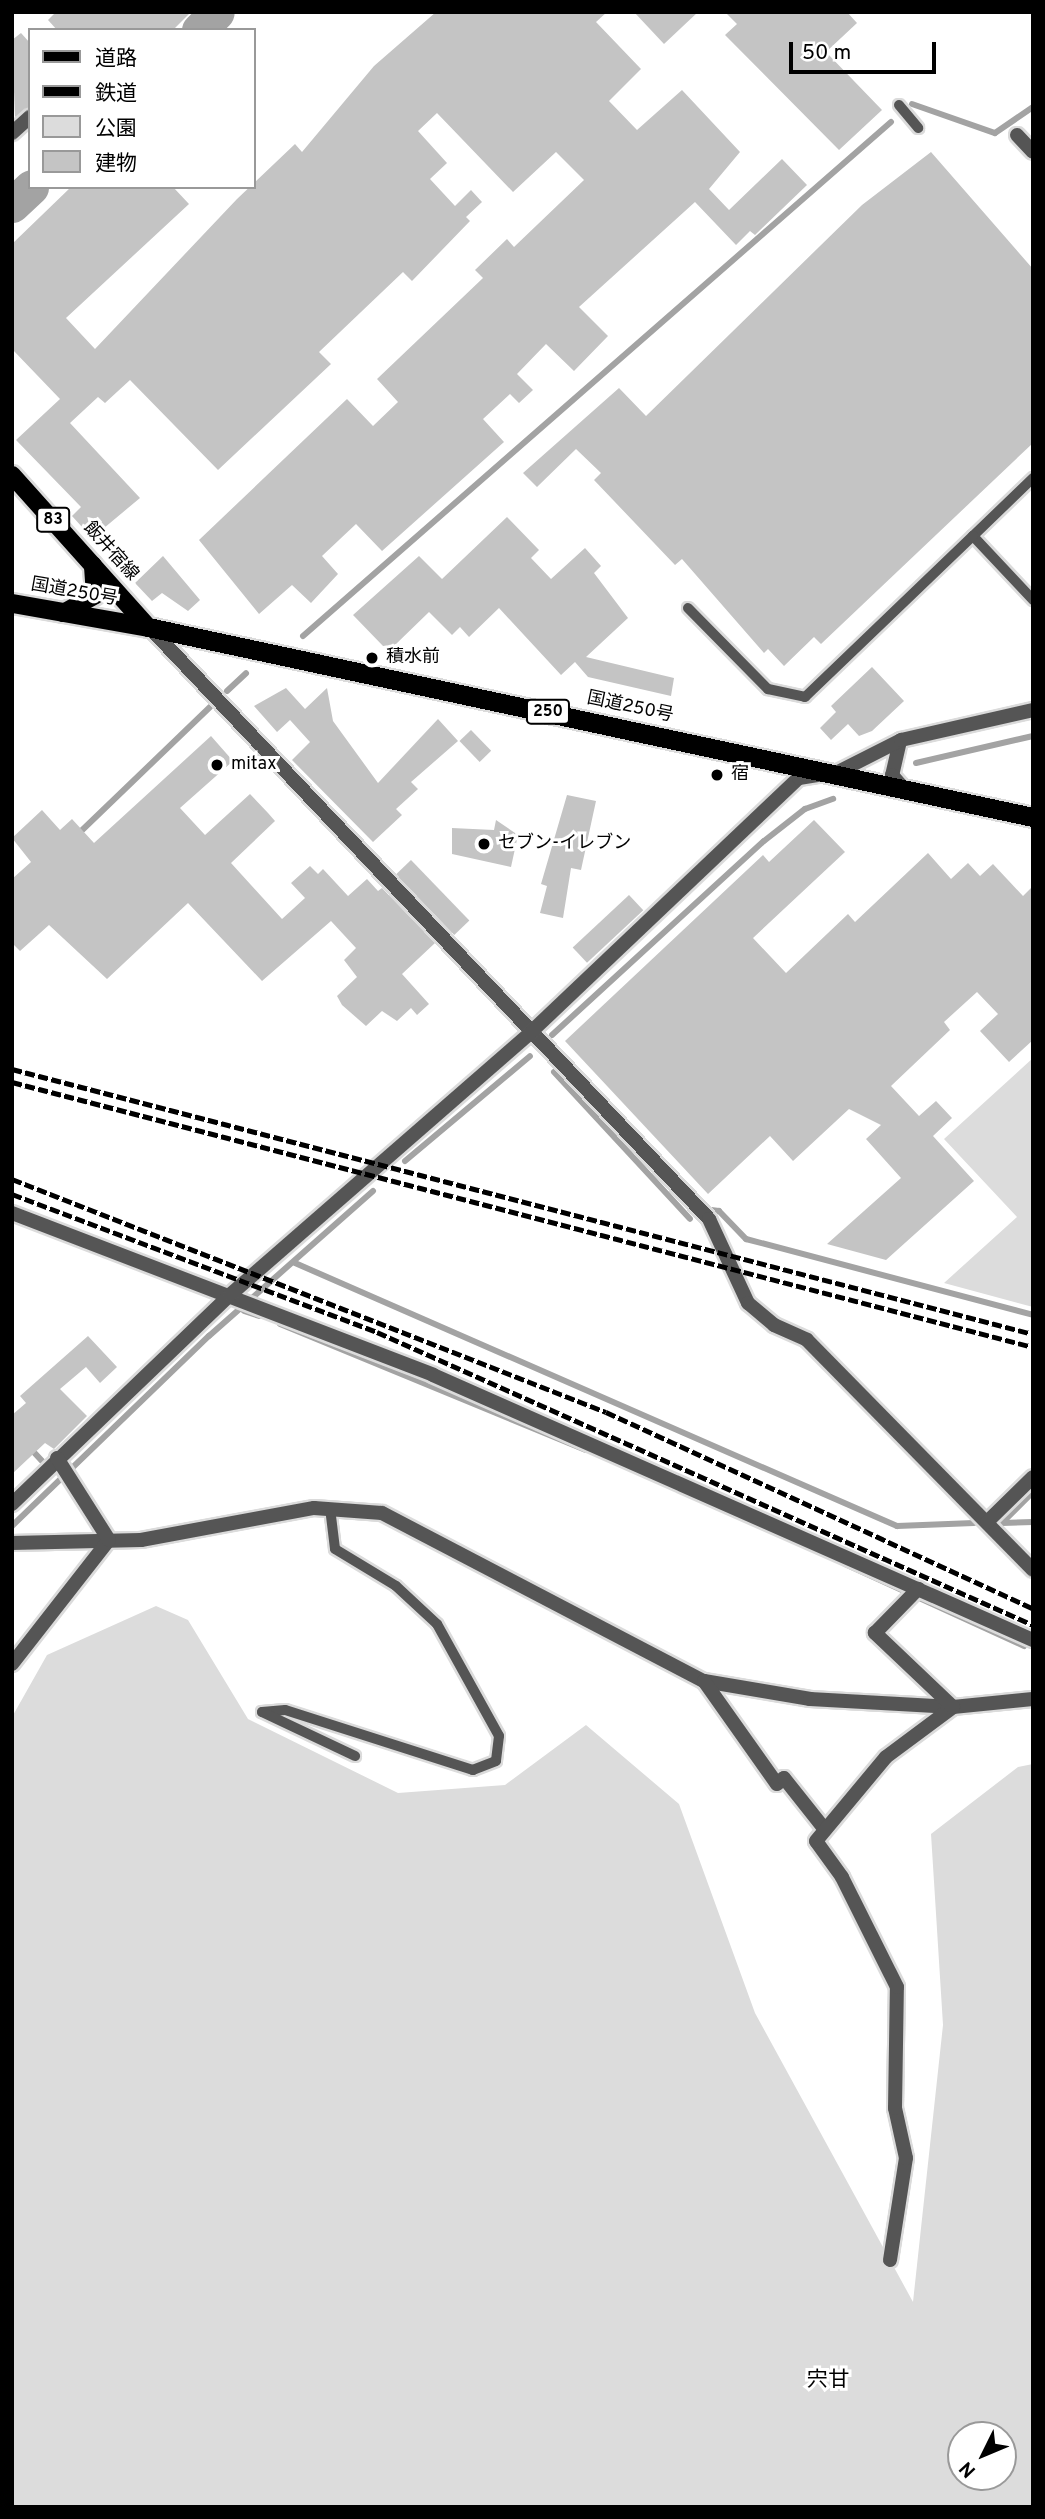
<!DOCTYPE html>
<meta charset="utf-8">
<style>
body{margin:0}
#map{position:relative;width:1045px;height:2519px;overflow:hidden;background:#fff;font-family:Overpass,"Noto Sans JP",sans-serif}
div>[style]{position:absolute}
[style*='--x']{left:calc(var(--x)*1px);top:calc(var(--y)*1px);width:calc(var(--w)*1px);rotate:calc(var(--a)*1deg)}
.green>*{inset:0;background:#dcdcdc}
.stream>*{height:6px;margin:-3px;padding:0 3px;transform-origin:3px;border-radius:3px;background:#a3a3a3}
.river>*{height:35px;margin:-17.5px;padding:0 17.5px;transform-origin:17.5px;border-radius:17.5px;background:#a3a3a3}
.building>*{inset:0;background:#c4c4c4;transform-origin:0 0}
.roads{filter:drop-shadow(2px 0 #dbdbdb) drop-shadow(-2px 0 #dbdbdb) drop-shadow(0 2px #dbdbdb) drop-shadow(0 -2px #dbdbdb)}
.service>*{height:10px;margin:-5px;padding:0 5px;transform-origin:5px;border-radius:5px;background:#555}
.minor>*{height:14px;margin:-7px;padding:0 7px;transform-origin:7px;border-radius:7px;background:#555}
.primary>*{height:18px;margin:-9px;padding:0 9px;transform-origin:9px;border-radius:9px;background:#000}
.trunk>*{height:19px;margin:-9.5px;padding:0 9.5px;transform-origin:9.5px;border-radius:9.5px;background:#000}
.rail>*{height:5px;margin-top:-2.5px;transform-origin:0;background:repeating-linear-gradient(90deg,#000 0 10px,transparent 0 13.5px)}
.dots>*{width:19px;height:19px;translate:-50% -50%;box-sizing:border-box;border:4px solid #fff;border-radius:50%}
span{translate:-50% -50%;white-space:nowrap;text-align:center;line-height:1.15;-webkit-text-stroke:6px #fff;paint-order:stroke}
.shield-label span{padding:2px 5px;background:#fff;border:2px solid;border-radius:5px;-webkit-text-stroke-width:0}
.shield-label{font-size:16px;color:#000;font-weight:700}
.street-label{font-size:18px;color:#000}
.poi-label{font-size:18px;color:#000}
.left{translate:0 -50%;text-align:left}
.quarter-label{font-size:21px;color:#000}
.frame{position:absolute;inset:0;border:14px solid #000;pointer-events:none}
.legend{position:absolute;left:28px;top:28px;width:228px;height:161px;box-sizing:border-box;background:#fff;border:2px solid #999;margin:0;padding:9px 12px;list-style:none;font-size:21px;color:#000}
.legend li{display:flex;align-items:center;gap:14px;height:35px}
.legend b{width:35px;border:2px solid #999}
.north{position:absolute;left:947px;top:2421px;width:70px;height:70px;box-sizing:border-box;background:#fff;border:2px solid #999;border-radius:50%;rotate:227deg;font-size:19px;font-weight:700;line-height:28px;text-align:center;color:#000}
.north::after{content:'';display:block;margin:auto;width:24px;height:32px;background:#000;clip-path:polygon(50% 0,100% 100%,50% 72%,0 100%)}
.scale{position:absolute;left:789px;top:42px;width:147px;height:32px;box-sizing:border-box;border:4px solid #000;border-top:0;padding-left:9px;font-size:21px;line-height:24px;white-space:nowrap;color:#000;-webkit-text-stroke:5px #fff;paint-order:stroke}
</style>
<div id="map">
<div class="green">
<div style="clip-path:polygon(1033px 1058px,1033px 1307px,944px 1283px,1017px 1217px,944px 1139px)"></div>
<div style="clip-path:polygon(evenodd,156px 1606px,188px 1620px,248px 1719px,398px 1793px,505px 1785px,586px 1725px,679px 1804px,755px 2013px,913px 2302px,943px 2025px,931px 1834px,1018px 1767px,1033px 1764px,1033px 2507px,12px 2507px,12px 1717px,47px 1655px,156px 1606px,961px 2435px,1003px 2435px,1003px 2477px,961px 2477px,961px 2435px)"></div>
</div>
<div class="stream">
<div style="--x:912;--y:104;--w:88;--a:19.3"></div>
<div style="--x:995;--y:133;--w:46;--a:-34.4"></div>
<div style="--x:303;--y:636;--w:781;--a:-41.16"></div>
<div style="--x:227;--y:691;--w:26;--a:-43"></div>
<div style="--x:916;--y:763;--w:120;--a:-13"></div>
<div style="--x:76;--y:836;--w:186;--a:-43.9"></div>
<div style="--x:552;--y:1035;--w:287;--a:-42.5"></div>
<div style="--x:764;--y:841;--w:52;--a:-38"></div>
<div style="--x:805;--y:809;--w:30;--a:-20"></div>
<div style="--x:554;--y:1072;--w:200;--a:47.2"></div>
<div style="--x:405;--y:1161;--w:163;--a:-40"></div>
<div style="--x:711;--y:1210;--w:8;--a:7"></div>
<div style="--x:719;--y:1211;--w:39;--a:46"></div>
<div style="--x:746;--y:1239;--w:297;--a:14.8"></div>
<div style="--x:295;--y:1263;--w:657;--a:23.6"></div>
<div style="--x:897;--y:1526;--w:77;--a:-2.2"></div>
<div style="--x:244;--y:1311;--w:16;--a:18"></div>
<div style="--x:280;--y:1324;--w:330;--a:22.4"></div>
<div style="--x:29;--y:1447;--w:19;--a:47"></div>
<div style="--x:1002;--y:1523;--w:44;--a:-45"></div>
<div style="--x:1002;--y:1523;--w:31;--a:-2"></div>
<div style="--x:12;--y:1526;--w:274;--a:-44"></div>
<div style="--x:209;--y:1336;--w:219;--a:-41.5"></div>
<div style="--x:845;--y:1564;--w:197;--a:24.6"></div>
</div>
<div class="river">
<div style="--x:199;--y:30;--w:25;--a:-45"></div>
<div style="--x:12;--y:205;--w:26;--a:-43"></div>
</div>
<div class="building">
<div style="clip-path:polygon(56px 12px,191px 12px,173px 30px,57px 30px,48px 20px)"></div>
<div style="clip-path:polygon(436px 12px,607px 12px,596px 22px,641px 69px,609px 101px,637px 130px,682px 90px,740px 152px,709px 189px,729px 210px,782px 159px,807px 185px,755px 235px,750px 231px,736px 245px,695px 202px,579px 307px,608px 336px,574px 371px,546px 344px,517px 374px,533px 390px,519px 403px,510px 394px,483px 419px,504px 442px,382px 551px,356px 524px,322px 556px,338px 574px,311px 603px,292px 585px,259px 614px,199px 540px,347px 399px,373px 426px,398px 402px,377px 379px,483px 278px,475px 270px,507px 239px,514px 247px,584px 180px,556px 152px,513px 192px,437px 113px,418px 131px,447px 163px,430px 179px,455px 206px,471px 190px,482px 202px,466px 217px,470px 221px,412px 281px,403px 272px,319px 352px,331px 364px,218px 470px,130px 380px,105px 403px,98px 397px,70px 423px,140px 498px,92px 538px,72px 516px,81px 507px,16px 440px,60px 399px,12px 349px,12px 244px,71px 187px,173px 187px,189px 204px,66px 318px,95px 349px,237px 199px,295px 144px,302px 152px,374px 66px)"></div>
<div style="clip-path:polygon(634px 12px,698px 12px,664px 44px)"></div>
<div style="clip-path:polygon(725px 12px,847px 12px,857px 23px,826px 52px,882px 110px,839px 150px,725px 35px,737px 24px)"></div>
<div style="clip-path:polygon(21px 33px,30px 43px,30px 108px,15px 117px,12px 40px)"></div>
<div style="clip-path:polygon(931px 152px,1033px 269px,1033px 443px,821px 644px,814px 637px,784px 666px,768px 649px,764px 653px,682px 559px,675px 565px,594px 480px,601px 473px,576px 449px,537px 487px,523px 473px,619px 388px,646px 416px,862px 205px)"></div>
<div style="clip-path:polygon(507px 517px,539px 550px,531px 558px,551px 579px,585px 548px,601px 566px,594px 573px,628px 618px,586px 657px,674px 678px,671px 696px,588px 677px,575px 662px,561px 675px,499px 608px,469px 637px,460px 627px,452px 635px,429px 612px,395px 645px,384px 647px,353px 615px,419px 556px,442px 579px)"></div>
<div style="clip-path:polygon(163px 556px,200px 600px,188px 611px,162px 593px,152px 601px,135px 583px)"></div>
<div style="clip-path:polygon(872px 667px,904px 701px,872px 731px,859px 736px,848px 724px,831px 740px,820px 728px,836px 712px,831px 706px)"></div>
<div style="clip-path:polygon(286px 688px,305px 709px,327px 688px,333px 721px,378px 783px,438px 719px,458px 741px,411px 782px,418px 789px,396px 809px,402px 815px,373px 842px,292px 760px,310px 742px,290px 720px,277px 732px,254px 706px)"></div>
<div style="left:471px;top:730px;width:29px;height:16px;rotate:46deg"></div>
<div style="clip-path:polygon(211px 736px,233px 761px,180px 808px,205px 835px,250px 794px,268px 813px,275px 821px,231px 863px,282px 919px,305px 898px,291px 883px,310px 866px,318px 874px,323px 869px,348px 896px,367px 879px,378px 891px,382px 888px,435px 943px,402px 974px,429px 1004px,417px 1015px,411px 1008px,397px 1021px,382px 1011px,366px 1026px,342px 1005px,337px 996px,357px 977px,344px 960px,356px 948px,331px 921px,262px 981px,188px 903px,107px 979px,49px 925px,20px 951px,12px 943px,12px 879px,31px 862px,12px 838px,42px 810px,60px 830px,72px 819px,94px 843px)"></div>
<div style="clip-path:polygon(567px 795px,596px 801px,581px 870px,571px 868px,563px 918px,540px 913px,547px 886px,541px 884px)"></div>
<div style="clip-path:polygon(496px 820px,518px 835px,511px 867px,452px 854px,452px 828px,494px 830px)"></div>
<div style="clip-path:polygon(814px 820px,845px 852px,753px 938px,786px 973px,848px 914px,855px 922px,928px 853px,951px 879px,968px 863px,980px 876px,993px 864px,1023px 896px,1033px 886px,1033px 1040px,1009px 1062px,980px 1031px,998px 1014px,977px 992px,944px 1022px,950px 1030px,891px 1086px,919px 1116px,936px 1101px,952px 1118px,933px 1136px,974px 1181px,886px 1260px,827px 1244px,901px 1178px,866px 1139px,881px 1125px,849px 1109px,793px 1161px,770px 1136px,708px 1194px,565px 1041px,763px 855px,769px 862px)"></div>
<div style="left:411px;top:860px;width:84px;height:21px;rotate:46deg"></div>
<div style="left:629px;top:895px;width:21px;height:77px;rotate:47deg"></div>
<div style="clip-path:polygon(88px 1336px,117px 1367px,100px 1383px,86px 1367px,60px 1389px,87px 1416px,54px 1449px,45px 1443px,12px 1474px,12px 1415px,26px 1403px,20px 1396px)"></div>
</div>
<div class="roads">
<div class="service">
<div style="--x:899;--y:105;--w:30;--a:50"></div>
<div style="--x:1033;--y:478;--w:83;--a:136"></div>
<div style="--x:973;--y:536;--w:88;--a:46.8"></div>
<div style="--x:688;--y:608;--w:114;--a:45.4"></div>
<div style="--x:768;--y:689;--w:38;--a:12"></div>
<div style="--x:805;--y:697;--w:233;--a:-43.8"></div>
<div style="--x:330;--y:1508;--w:41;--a:83"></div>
<div style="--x:335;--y:1549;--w:71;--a:31.2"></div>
<div style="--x:396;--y:1586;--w:56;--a:42.8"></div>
<div style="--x:437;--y:1624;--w:128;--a:61"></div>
<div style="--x:499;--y:1736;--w:25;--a:97"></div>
<div style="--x:496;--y:1761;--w:25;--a:159"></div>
<div style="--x:473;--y:1770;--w:197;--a:-162.3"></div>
<div style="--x:285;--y:1710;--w:23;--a:175"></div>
<div style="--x:262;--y:1712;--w:103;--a:25.3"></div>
</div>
<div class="minor">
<div style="--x:12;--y:133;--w:24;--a:-42"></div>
<div style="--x:1017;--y:135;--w:23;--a:47"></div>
<div style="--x:149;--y:627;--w:815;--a:46.59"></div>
<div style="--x:709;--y:1219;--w:93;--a:65.1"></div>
<div style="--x:748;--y:1303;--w:34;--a:40"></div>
<div style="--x:774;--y:1325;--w:36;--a:24"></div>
<div style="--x:807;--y:1340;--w:322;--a:45.5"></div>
<div style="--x:900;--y:741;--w:35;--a:103"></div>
<div style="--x:892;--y:775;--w:20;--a:49"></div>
<div style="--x:12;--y:1213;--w:451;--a:21"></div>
<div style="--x:433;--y:1375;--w:656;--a:23.83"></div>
<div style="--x:12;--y:1504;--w:303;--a:-43.8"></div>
<div style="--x:231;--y:1294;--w:400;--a:-41.1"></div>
<div style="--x:532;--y:1031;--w:368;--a:-43.5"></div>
<div style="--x:799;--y:778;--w:39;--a:-9"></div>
<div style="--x:838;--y:772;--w:71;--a:-26.9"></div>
<div style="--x:901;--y:740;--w:135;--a:-12.8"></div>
<div style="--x:987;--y:1522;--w:64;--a:-44.4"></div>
<div style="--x:12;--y:1543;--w:129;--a:-1.3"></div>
<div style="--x:141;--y:1540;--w:176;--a:-10.5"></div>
<div style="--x:314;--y:1508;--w:68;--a:4.2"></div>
<div style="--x:382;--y:1513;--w:363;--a:27.6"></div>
<div style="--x:704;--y:1681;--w:108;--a:9.6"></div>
<div style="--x:810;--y:1699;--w:143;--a:3.2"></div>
<div style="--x:953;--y:1707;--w:80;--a:-5.7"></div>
<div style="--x:12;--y:1664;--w:157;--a:-52"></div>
<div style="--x:109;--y:1540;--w:97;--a:-122.4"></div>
<div style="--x:704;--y:1681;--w:126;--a:54.7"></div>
<div style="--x:777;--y:1784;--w:9;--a:-41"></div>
<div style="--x:784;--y:1778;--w:63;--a:51.5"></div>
<div style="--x:890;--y:2260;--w:103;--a:-81.1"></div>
<div style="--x:906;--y:2158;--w:51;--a:-102.4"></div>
<div style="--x:895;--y:2108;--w:121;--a:-89.1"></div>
<div style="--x:897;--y:1987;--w:123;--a:-116.6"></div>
<div style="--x:842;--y:1877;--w:44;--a:-125.8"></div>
<div style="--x:816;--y:1841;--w:109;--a:-50.2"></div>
<div style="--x:886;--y:1757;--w:84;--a:-36.7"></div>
<div style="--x:953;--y:1707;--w:108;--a:-136.5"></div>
<div style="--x:875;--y:1633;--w:62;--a:-45.7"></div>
</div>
<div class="primary">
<div style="--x:12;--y:475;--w:204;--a:48.2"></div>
<div style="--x:63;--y:613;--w:37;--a:-29"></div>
<div style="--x:95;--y:595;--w:30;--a:-94"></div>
</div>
<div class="trunk">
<div style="--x:12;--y:603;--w:138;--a:10"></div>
<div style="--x:148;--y:627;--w:905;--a:12.12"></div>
</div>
</div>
<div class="rail">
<div style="--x:12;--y:1069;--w:1055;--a:14.55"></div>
<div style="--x:12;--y:1082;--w:1055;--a:14.55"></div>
<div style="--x:12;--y:1179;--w:638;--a:21.42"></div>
<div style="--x:606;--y:1412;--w:470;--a:24.7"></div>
<div style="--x:12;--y:1194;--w:390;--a:20.7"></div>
<div style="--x:377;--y:1332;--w:718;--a:24.07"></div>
</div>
<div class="dots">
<div style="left:372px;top:658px;background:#000"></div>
<div style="left:217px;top:765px;background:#000"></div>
<div style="left:717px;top:775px;background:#000"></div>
<div style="left:484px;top:844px;background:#000"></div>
</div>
<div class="shield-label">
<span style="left:53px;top:520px">83</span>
<span style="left:548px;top:712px">250</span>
</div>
<div class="street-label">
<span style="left:110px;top:552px;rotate:48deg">飯井宿線</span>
<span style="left:74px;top:593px;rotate:10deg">国道250号</span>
<span style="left:630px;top:708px;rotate:12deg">国道250号</span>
</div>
<div class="poi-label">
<span class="left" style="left:386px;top:658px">積水前</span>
<span class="left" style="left:231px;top:765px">mitax</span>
<span class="left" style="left:731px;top:775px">宿</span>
<span class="left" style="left:498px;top:844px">セブン-イレブン</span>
</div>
<div class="quarter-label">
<span style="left:828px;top:2381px">宍甘</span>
</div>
<div class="frame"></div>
<ul class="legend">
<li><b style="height:9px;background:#000"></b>道路</li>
<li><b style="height:9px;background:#000"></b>鉄道</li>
<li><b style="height:19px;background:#dcdcdc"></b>公園</li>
<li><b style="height:19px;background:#c4c4c4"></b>建物</li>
</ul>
<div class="north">N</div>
<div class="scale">50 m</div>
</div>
